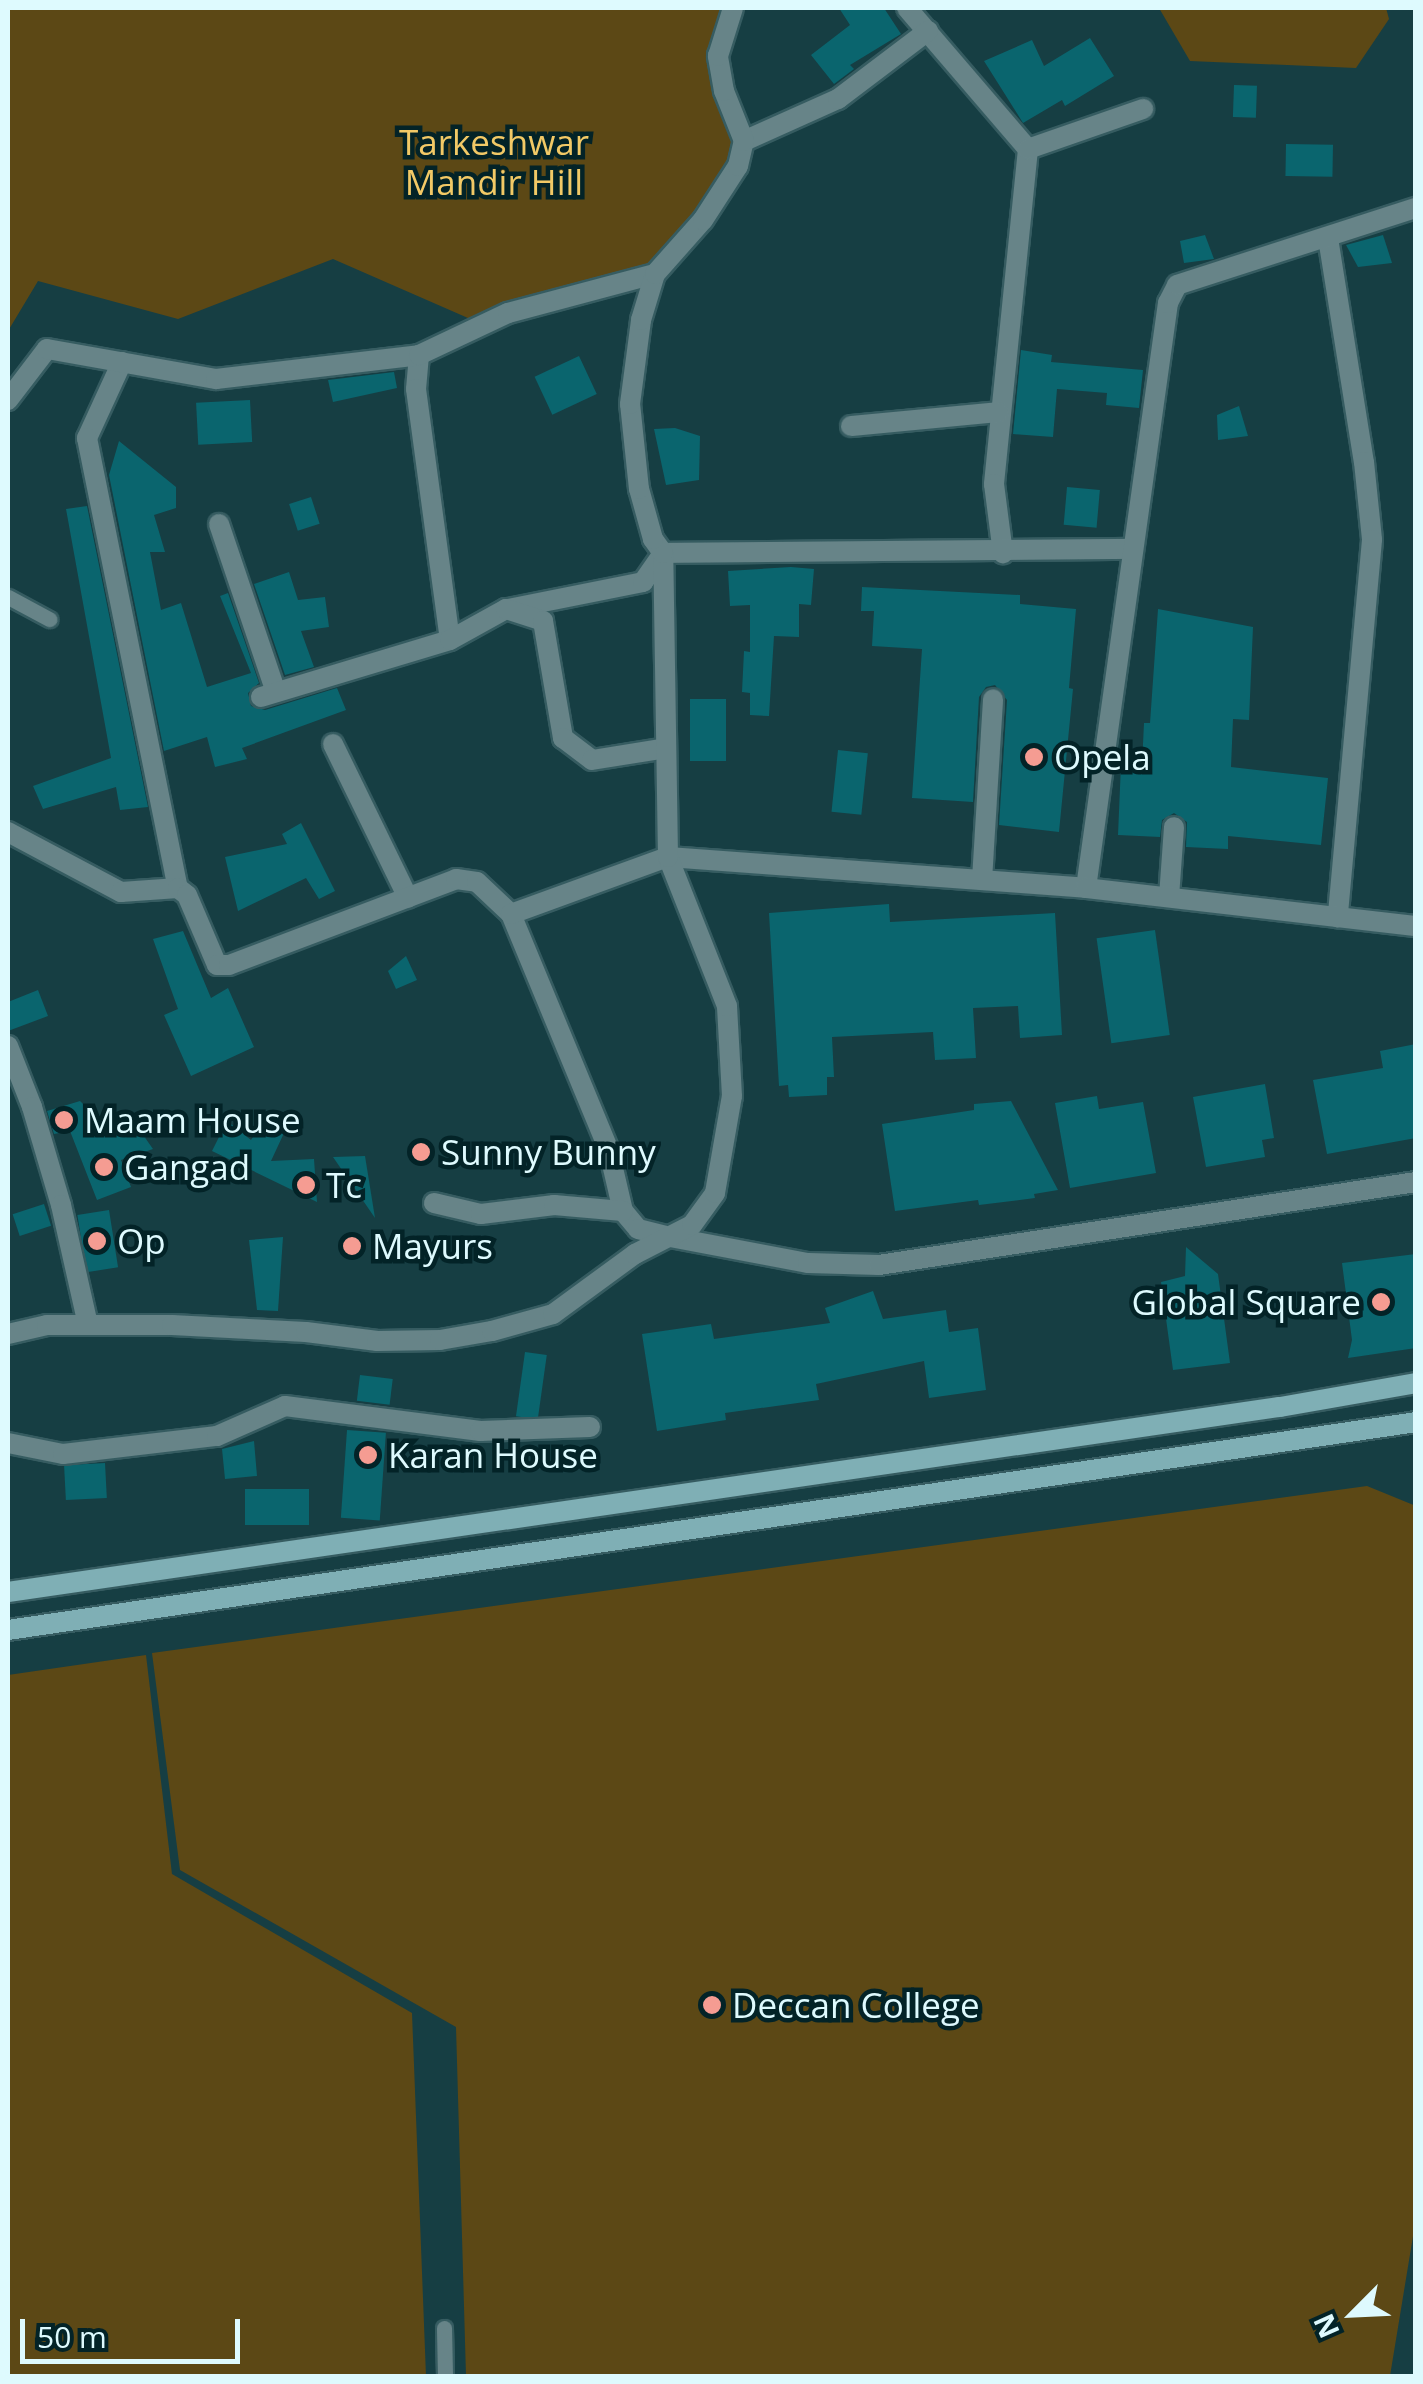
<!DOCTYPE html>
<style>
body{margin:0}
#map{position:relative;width:1423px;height:2384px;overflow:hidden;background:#163e43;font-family:"Open Sans",sans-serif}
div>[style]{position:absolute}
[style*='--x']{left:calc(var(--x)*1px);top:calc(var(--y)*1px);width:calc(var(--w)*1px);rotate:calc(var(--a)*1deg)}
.green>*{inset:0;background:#5c4815}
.building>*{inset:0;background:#0a656e;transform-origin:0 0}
.roads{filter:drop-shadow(2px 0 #365c61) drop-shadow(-2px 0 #365c61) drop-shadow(0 2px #365c61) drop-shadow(0 -2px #365c61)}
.lane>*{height:15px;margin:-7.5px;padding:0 7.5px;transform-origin:7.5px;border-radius:7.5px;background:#678488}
.street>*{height:20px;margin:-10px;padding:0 10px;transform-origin:10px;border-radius:10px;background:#678488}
.secondary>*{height:20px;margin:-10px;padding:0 10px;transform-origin:10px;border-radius:10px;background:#7fafb5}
.dots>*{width:28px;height:28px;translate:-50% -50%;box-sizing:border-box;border:5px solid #032327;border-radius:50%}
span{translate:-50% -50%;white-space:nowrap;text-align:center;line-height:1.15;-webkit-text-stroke:9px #032327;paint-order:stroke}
.park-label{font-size:35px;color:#f2c966}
.poi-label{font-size:35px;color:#defafe}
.left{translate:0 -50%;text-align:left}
.right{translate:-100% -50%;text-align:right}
.frame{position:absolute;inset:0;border:10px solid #defafe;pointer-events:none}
.north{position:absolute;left:1303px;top:2264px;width:100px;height:100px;-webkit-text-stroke:8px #032327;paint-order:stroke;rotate:246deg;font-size:28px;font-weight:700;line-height:40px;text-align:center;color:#defafe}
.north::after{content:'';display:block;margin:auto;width:35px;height:45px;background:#defafe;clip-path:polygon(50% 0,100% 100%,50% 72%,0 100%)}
.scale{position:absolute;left:20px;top:2319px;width:220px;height:45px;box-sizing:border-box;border:5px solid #defafe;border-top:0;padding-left:12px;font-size:30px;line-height:35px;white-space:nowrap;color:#defafe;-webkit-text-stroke:8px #032327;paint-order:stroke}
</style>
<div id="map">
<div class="green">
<div style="clip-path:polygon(8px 8px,746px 8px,718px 56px,738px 166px,641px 278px,484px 325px,333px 259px,178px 319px,38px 281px,8px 331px)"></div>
<div style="clip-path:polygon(1159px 8px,1386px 8px,1389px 19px,1356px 68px,1190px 61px)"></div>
<div style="clip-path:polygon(1367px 1486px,1416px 1506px,1416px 2218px,1390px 2376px,466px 2376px,456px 2027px,180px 1870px,152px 1653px)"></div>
<div style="clip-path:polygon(146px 1655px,172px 1874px,412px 2013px,426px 2376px,8px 2376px,8px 1675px)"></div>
</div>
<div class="building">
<div style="clip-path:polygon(839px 8px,884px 8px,901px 34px,850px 65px,854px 69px,834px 84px,811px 55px,850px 25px)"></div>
<div style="clip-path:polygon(1090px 38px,1114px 76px,1065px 106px,1062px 100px,1023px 123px,984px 61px,1032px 40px,1044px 66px)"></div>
<div style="left:1234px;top:85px;width:23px;height:32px;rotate:2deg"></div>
<div style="left:1286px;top:144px;width:47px;height:32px;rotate:1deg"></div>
<div style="clip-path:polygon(1205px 235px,1214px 259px,1184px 263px,1180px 241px)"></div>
<div style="clip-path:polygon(1383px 235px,1392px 263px,1358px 267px,1346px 245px)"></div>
<div style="clip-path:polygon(1021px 350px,1052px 355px,1051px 362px,1143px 370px,1139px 408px,1106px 405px,1107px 393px,1057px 389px,1053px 437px,1013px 434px)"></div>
<div style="left:579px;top:356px;width:42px;height:49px;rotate:65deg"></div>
<div style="clip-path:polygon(394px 372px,397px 388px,333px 402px,328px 380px)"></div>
<div style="left:250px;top:400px;width:42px;height:54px;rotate:87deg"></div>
<div style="clip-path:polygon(1239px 406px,1248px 436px,1218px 440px,1217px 415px)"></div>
<div style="clip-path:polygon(675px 428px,700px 436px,699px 480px,666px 485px,654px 429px)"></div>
<div style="clip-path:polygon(119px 441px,176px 487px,176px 508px,154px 515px,165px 552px,150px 552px,161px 610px,181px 603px,207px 687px,251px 673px,220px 596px,228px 593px,259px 683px,248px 693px,251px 706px,265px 710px,337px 688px,346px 710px,242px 748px,247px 759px,215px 767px,207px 737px,164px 751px,109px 475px)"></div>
<div style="left:1067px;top:487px;width:33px;height:38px;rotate:5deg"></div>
<div style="left:311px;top:497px;width:28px;height:23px;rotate:72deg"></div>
<div style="clip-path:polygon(87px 506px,148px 807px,120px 810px,116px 787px,43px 809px,33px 786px,111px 758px,66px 509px)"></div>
<div style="clip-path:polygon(791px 567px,814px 569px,811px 605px,799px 604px,799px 637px,774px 636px,769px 716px,750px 715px,750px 693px,742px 692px,744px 651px,750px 652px,750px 605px,730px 606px,728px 571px)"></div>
<div style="clip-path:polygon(289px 572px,298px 600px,325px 597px,329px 627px,301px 631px,314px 667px,285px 675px,254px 584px)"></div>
<div style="clip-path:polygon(862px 587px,1020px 595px,1020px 604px,1076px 609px,1069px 688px,1073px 689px,1059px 832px,999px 825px,1007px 700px,995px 685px,986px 687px,979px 697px,973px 802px,912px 798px,922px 649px,872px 646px,874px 611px,861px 611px)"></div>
<div style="clip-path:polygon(1158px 609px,1253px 627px,1249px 720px,1233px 719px,1231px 767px,1328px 778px,1321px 845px,1228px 836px,1228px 849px,1186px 847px,1187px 822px,1174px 813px,1162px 820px,1160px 837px,1118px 835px,1121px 764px,1142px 765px,1144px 723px,1150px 723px)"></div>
<div style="left:726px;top:699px;width:62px;height:36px;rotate:90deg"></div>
<div style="left:838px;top:750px;width:30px;height:62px;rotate:6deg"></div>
<div style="clip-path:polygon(301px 823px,335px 891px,319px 899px,306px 878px,238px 911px,225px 857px,287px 844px,282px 834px)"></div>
<div style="clip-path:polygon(889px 904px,890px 922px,1055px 913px,1062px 1035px,1020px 1038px,1018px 1006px,973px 1008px,976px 1058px,935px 1060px,933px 1032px,832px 1037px,834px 1077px,827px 1077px,827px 1095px,789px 1097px,788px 1085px,779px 1086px,769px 913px)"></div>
<div style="left:1155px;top:930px;width:106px;height:59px;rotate:82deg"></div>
<div style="clip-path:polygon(183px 931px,211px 998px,228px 988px,254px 1047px,191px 1076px,164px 1015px,178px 1009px,153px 939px)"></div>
<div style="clip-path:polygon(406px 956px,417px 980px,396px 989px,388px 971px)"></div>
<div style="clip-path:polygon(38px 990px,48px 1016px,8px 1031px,8px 1002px)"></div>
<div style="clip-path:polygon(1416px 1044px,1416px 1138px,1327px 1154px,1313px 1080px,1383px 1068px,1380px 1051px)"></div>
<div style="clip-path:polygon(1265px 1084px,1274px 1138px,1262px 1140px,1265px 1157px,1206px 1167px,1193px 1097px)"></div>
<div style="clip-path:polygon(1097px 1096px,1099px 1109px,1143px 1102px,1156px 1173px,1070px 1188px,1055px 1103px)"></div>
<div style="clip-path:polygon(80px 1101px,114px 1134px,134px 1122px,153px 1149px,121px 1160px,131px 1187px,97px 1200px,70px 1131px,54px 1134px,47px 1111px)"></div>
<div style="clip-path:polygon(1011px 1101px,1058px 1190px,1034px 1194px,1035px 1198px,979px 1205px,978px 1200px,895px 1211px,882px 1124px,974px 1110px,974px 1104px)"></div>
<div style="clip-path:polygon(264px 1120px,284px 1133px,271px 1161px,314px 1159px,317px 1202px,212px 1151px,227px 1121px,251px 1140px)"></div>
<div style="clip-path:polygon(365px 1156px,375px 1218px,333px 1157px)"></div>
<div style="left:44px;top:1204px;width:23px;height:33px;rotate:72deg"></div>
<div style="left:109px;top:1210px;width:58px;height:32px;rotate:81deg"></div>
<div style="clip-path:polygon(283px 1237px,278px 1311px,257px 1310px,249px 1240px)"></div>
<div style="clip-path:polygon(1186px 1247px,1218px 1274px,1230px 1363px,1173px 1370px,1161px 1282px,1185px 1276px)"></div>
<div style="clip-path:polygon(1416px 1254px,1416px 1348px,1348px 1358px,1352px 1340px,1342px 1263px)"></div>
<div style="clip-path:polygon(873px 1291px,883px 1319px,946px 1310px,949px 1332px,978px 1328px,986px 1390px,929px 1398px,924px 1361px,816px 1384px,819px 1400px,725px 1413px,726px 1420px,657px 1431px,642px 1334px,711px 1324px,714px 1339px,830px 1323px,825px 1308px)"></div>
<div style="left:525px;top:1352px;width:22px;height:65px;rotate:8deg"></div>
<div style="left:360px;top:1375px;width:33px;height:26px;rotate:7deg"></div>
<div style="left:347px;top:1430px;width:39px;height:88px;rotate:4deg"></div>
<div style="clip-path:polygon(254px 1441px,257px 1476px,225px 1479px,222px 1449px)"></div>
<div style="left:105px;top:1463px;width:35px;height:41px;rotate:87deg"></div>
<div style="left:245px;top:1489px;width:64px;height:36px"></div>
</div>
<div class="roads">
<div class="lane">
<div style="--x:8;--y:597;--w:47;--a:28.2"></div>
<div style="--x:444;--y:2328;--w:48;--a:88.8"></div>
</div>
<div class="street">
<div style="--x:907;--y:8;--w:186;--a:49.4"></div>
<div style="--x:1028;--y:149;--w:337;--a:95.8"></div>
<div style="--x:994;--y:484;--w:70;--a:82.6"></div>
<div style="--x:744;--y:141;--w:103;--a:-24.1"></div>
<div style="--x:838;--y:99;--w:113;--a:-37.1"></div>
<div style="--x:1028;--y:149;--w:122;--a:-19.2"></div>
<div style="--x:1328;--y:238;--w:227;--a:80.9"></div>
<div style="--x:1364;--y:462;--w:78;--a:84.1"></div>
<div style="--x:1372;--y:540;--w:379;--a:95.2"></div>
<div style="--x:419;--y:355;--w:34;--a:95"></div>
<div style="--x:416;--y:389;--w:253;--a:82.3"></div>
<div style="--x:122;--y:362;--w:84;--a:114.7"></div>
<div style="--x:87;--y:438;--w:459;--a:78.6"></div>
<div style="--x:8;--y:400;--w:64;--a:-52.6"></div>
<div style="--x:47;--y:349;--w:172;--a:10.1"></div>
<div style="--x:216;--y:379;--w:204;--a:-6.7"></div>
<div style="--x:419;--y:355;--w:98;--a:-25.3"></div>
<div style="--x:508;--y:313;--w:152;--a:-14.9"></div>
<div style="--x:851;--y:426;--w:148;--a:-5.4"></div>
<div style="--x:219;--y:524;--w:177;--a:71.3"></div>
<div style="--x:663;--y:553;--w:469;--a:-0.5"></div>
<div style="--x:508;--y:609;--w:138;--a:-11.3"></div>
<div style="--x:643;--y:582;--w:35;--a:-55"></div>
<div style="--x:261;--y:697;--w:197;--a:-16.8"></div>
<div style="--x:450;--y:640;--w:64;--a:-29"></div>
<div style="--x:506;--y:609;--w:39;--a:18"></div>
<div style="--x:543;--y:621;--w:119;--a:80.3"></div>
<div style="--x:563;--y:738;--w:36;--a:37"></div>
<div style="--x:592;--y:760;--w:75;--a:-9.2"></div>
<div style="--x:333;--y:744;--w:171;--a:64"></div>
<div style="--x:8;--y:832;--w:128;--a:28"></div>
<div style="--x:121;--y:892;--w:57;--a:-4"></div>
<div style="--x:178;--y:888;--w:11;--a:38"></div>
<div style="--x:187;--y:895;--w:76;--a:66.8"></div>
<div style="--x:217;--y:965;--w:12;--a:0"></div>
<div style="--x:229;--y:965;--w:243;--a:-20.7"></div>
<div style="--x:456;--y:879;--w:21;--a:8"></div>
<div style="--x:477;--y:882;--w:47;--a:43.3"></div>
<div style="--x:511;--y:914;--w:256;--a:67.5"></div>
<div style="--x:609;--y:1151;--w:62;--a:76.9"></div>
<div style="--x:623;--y:1211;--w:23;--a:50"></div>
<div style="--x:638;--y:1229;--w:33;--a:14"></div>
<div style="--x:670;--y:1237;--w:140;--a:10.7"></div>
<div style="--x:808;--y:1263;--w:71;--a:1.6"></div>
<div style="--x:879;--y:1265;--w:543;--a:-8.79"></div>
<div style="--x:982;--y:880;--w:181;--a:-86.5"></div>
<div style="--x:1086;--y:888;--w:591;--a:-82.02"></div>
<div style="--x:1168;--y:303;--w:20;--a:-63"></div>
<div style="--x:1177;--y:285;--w:251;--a:-17.9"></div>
<div style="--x:1169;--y:897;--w:70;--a:-85.9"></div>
<div style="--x:511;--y:914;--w:167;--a:-20"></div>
<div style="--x:668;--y:857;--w:419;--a:4.2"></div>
<div style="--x:1086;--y:888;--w:332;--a:6.6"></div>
<div style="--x:8;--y:1046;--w:66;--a:68.5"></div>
<div style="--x:32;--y:1107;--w:102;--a:73.5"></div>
<div style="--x:61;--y:1205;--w:123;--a:77.3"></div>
<div style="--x:434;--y:1203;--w:48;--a:13.2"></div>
<div style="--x:481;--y:1214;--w:74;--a:-7"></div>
<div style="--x:554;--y:1205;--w:69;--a:5"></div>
<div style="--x:8;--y:1334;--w:40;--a:-13"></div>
<div style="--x:47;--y:1325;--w:125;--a:0"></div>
<div style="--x:172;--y:1325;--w:134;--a:3"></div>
<div style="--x:306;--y:1332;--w:72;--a:7.2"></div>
<div style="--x:377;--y:1341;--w:63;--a:-0.9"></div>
<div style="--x:440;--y:1340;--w:53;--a:-9.8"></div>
<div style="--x:492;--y:1331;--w:63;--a:-15.6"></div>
<div style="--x:553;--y:1314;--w:102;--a:-36.2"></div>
<div style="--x:635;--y:1254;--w:64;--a:-27"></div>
<div style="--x:692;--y:1225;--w:39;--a:-54"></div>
<div style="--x:715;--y:1193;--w:98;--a:-80.1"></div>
<div style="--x:732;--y:1096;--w:90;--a:-93.2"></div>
<div style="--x:727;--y:1006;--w:160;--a:-111.6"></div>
<div style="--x:668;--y:857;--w:304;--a:-90.9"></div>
<div style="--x:663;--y:553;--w:17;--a:-126"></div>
<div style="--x:653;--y:539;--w:52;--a:-105.6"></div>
<div style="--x:639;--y:489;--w:85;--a:-96"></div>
<div style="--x:630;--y:404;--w:85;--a:-82.5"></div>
<div style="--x:641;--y:320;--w:48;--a:-73.1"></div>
<div style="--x:655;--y:274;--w:72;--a:-48.4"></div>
<div style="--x:703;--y:220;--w:64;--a:-57.1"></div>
<div style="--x:738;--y:166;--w:26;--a:-77"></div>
<div style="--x:744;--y:141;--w:54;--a:-111.8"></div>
<div style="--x:724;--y:91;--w:36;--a:-100"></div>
<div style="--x:718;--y:56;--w:50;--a:-72.6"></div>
<div style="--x:8;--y:1443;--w:56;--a:11.3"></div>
<div style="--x:63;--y:1454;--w:155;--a:-6.7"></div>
<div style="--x:217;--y:1436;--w:74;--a:-23.8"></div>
<div style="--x:285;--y:1406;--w:197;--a:7.3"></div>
<div style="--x:480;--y:1431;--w:110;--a:-2.1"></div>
</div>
<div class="secondary">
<div style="--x:8;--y:1592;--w:1285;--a:-8.28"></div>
<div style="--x:1280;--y:1407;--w:138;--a:-10"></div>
<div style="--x:8;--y:1630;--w:1423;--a:-8.4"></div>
</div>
</div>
<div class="dots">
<div style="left:1034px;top:757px;background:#f59c92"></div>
<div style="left:64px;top:1120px;background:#f59c92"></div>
<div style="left:421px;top:1152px;background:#f59c92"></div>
<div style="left:104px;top:1167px;background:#f59c92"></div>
<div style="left:306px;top:1185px;background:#f59c92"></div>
<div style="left:97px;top:1241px;background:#f59c92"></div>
<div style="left:352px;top:1246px;background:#f59c92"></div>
<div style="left:1381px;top:1302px;background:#f59c92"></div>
<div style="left:368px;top:1455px;background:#f59c92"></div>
<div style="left:712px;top:2005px;background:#f59c92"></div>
</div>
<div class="park-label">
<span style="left:494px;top:162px">Tarkeshwar<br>Mandir Hill</span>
</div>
<div class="poi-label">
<span class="left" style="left:1054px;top:757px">Opela</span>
<span class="left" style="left:84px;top:1120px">Maam House</span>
<span class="left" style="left:441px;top:1152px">Sunny Bunny</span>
<span class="left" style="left:124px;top:1167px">Gangad</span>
<span class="left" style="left:326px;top:1185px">Tc</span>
<span class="left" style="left:117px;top:1241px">Op</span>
<span class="left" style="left:372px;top:1246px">Mayurs</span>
<span class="right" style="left:1361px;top:1302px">Global Square</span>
<span class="left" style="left:388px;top:1455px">Karan House</span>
<span class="left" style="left:732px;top:2005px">Deccan College</span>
</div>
<div class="frame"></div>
<div class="north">N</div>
<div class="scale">50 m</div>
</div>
